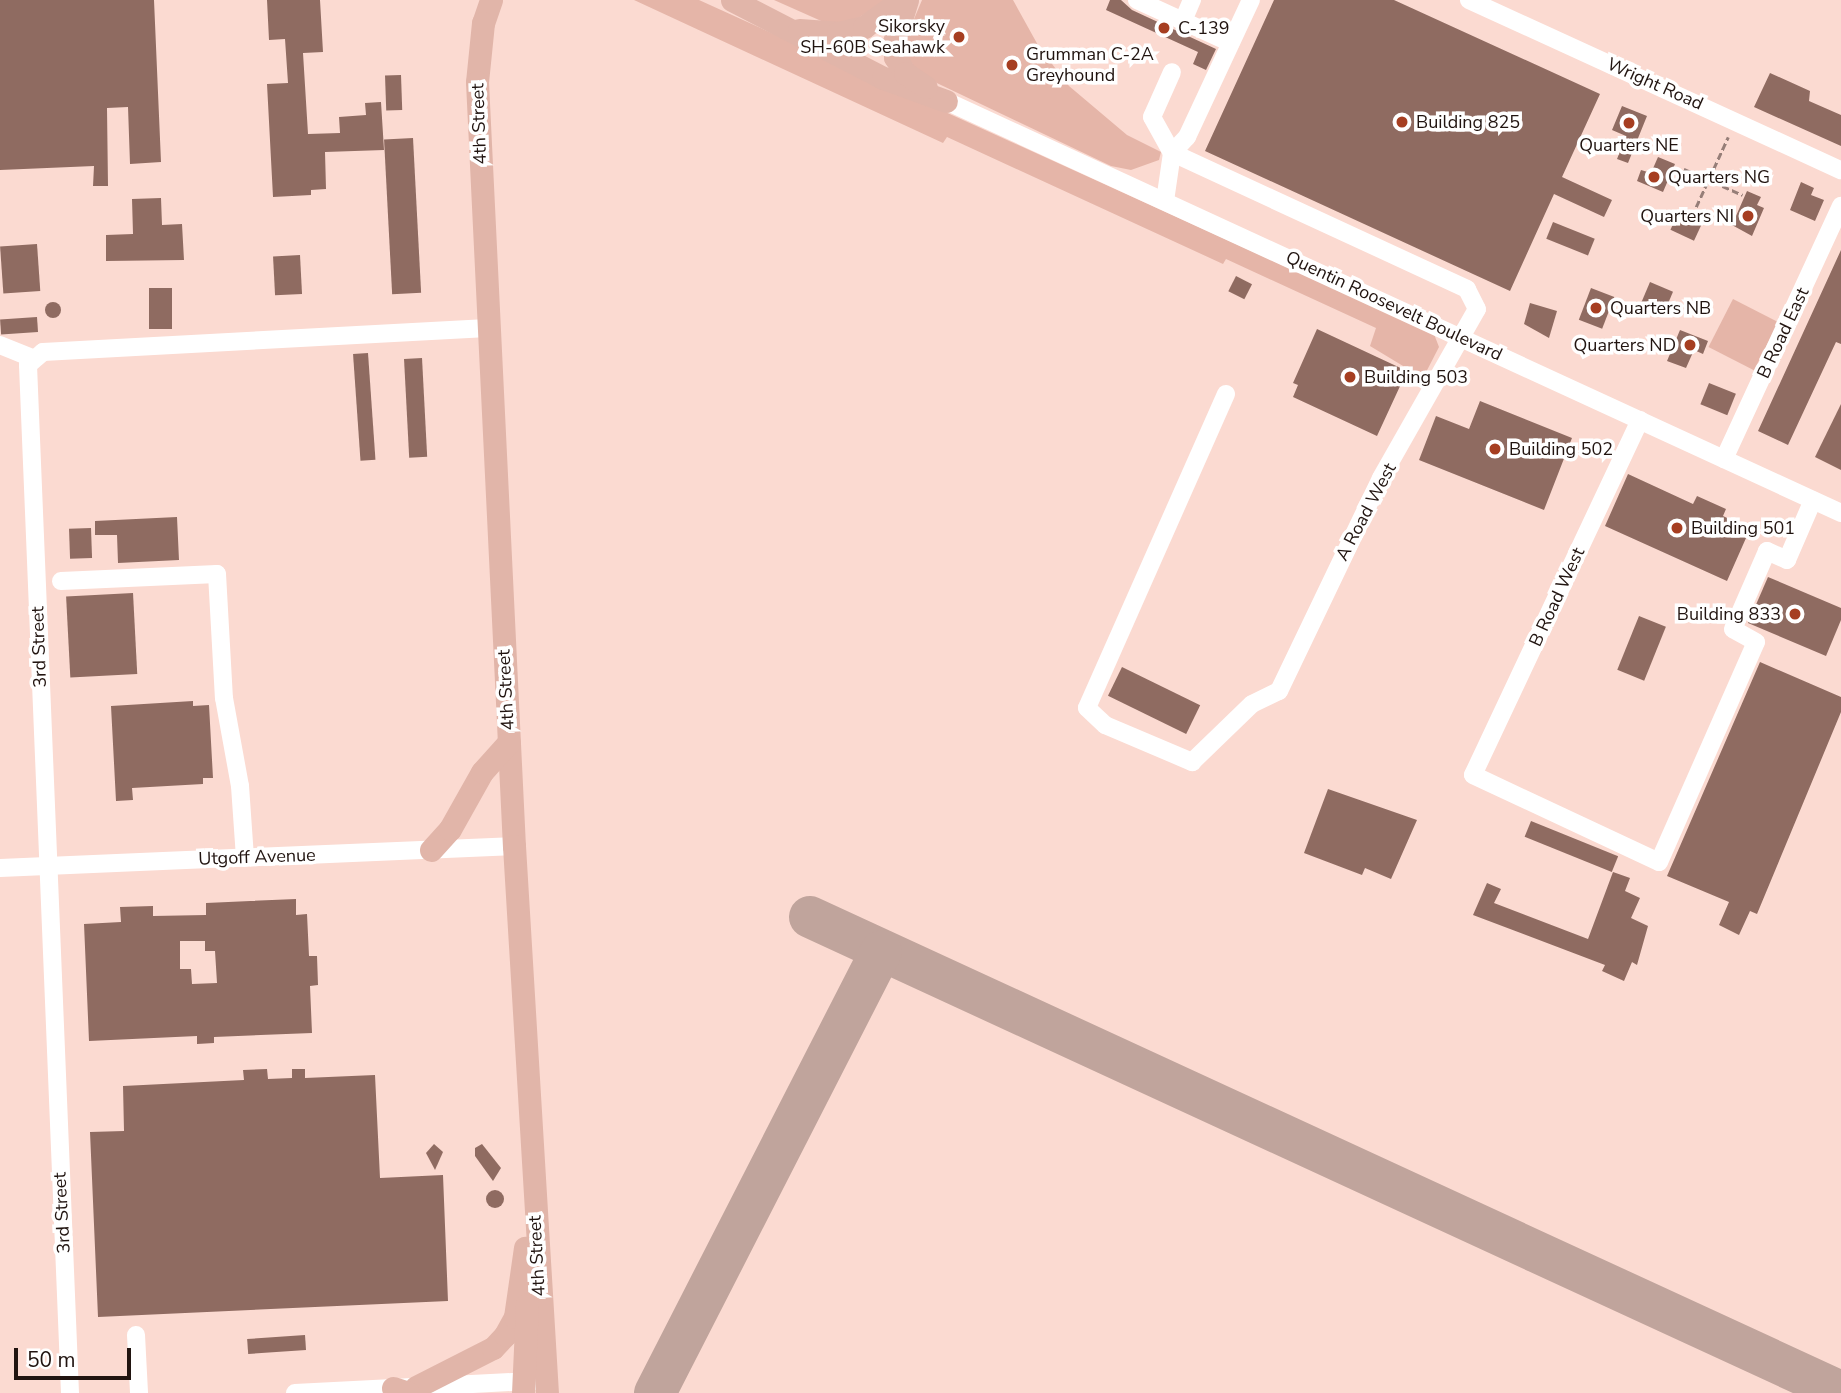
<!DOCTYPE html>
<style>
body{margin:0}
#map{position:relative;width:1841px;height:1393px;overflow:hidden;background:#fbdad1;font-family:"Nunito Sans",sans-serif}
div>[style]{position:absolute}
[style*='--x']{left:calc(var(--x)*1px);top:calc(var(--y)*1px);width:calc(var(--w)*1px);rotate:calc(var(--a)*1deg)}
.green>*{inset:0;background:#e5b5a8;transform-origin:0 0}
.taxiway>*{height:42px;margin:-21px;padding:0 21px;transform-origin:21px;border-radius:21px;background:#c0a49c}
.building>*{inset:0;background:#8f6b61;transform-origin:0 0}
.round{border-radius:50%}
.path>*{height:2.5px;margin-top:-1.25px;transform-origin:0;background:repeating-linear-gradient(90deg,#967e78 0 7px,transparent 0 10.5px)}
.minor>*{height:18px;margin:-9px;padding:0 9px;transform-origin:9px;border-radius:9px;background:#fff}
.major>*{height:23px;margin:-11.5px;padding:0 11.5px;transform-origin:11.5px;border-radius:11.5px;background:#e1b5a9}
.dots>*{width:19px;height:19px;translate:-50% -50%;box-sizing:border-box;border:4px solid #fff;border-radius:50%}
span{translate:-50% -50%;white-space:nowrap;text-align:center;line-height:1.15;-webkit-text-stroke:7px #fff;paint-order:stroke}
.poi-label{font-size:18px;color:#211410}
.right{translate:-100% -50%;text-align:right}
.left{translate:0 -50%;text-align:left}
.street-label{font-size:18px;color:#211410}
.scale{position:absolute;left:14px;top:1348px;width:117px;height:32px;box-sizing:border-box;border:4px solid #211410;border-top:0;padding-left:9px;font-size:21px;line-height:24px;white-space:nowrap;color:#211410;-webkit-text-stroke:5px #fff;paint-order:stroke}
</style>
<div id="map">
<div class="green">
<div style="clip-path:polygon(634px 0,699px 0,1434px 334px,1439px 347px,1421px 382px,1412px 377px,1413px 372px,1370px 346px,1376px 328px,1226px 259px,1223px 264px,947px 137px,943px 143px)"></div>
<div style="clip-path:polygon(774px 0,887px 0,850px 23px,828px 24px)"></div>
<div style="clip-path:polygon(922px 0,1013px 0,1039px 47px,1069px 86px,1127px 135px,1161px 152px,1159px 160px,1131px 170px,1111px 166px,920px 75px,905px 53px,904px 43px)"></div>
<div style="left:1733px;top:299px;width:51px;height:54px;rotate:27deg"></div>
</div>
<div class="taxiway">
<div style="--x:810;--y:917;--w:1135;--a:24.74"></div>
<div style="--x:655;--y:1393;--w:496;--a:-62.9"></div>
</div>
<div class="building">
<div style="clip-path:polygon(0 0,154px 0,161px 162px,130px 164px,128px 107px,107px 108px,108px 186px,93px 186px,94px 166px,0 170px)"></div>
<div style="clip-path:polygon(267px 0,320px 0,323px 52px,303px 53px,308px 134px,340px 133px,339px 117px,366px 115px,365px 103px,381px 102px,384px 150px,325px 152px,326px 189px,311px 190px,311px 195px,273px 197px,267px 84px,288px 83px,285px 39px,269px 40px)"></div>
<div style="clip-path:polygon(1110px 0,1121px 0,1132px 10px,1216px 49px,1206px 70px,1193px 64px,1198px 52px,1106px 10px)"></div>
<div style="clip-path:polygon(1274px 0,1394px 0,1600px 94px,1562px 177px,1612px 200px,1604px 217px,1554px 194px,1510px 291px,1205px 151px)"></div>
<div style="clip-path:polygon(1770px 73px,1810px 91px,1809px 101px,1841px 115px,1841px 146px,1754px 107px)"></div>
<div style="left:401px;top:75px;width:35px;height:16px;rotate:88deg"></div>
<div style="clip-path:polygon(1622px 106px,1647px 116px,1628px 163px,1617px 159px,1626px 136px,1612px 130px)"></div>
<div style="left:413px;top:138px;width:155px;height:29px;rotate:87deg"></div>
<div style="clip-path:polygon(1658px 157px,1675px 164px,1663px 192px,1637px 181px,1641px 170px,1651px 173px)"></div>
<div style="clip-path:polygon(1801px 182px,1814px 188px,1811px 195px,1824px 200px,1815px 221px,1790px 210px)"></div>
<div style="clip-path:polygon(1747px 191px,1761px 197px,1757px 205px,1764px 208px,1752px 236px,1732px 225px)"></div>
<div style="clip-path:polygon(161px 198px,162px 225px,182px 224px,184px 260px,106px 261px,106px 235px,133px 234px,132px 199px)"></div>
<div style="left:1681px;top:207px;width:26px;height:25px;rotate:25deg"></div>
<div style="left:1553px;top:222px;width:45px;height:18px;rotate:22deg"></div>
<div style="left:37px;top:244px;width:47px;height:37px;rotate:86deg"></div>
<div style="clip-path:polygon(1841px 250px,1841px 344px,1836px 342px,1788px 445px,1758px 431px)"></div>
<div style="left:300px;top:255px;width:39px;height:27px;rotate:87deg"></div>
<div style="left:1236px;top:276px;width:18px;height:17px;rotate:27deg"></div>
<div style="left:1650px;top:282px;width:25px;height:26px;rotate:23deg"></div>
<div style="left:149px;top:288px;width:23px;height:41px"></div>
<div style="left:1591px;top:288px;width:25px;height:34px;rotate:21deg"></div>
<div class="round" style="left:45px;top:302px;width:16px;height:16px"></div>
<div style="clip-path:polygon(1530px 303px,1557px 311px,1549px 338px,1524px 324px)"></div>
<div style="left:37px;top:317px;width:15px;height:37px;rotate:86deg"></div>
<div style="clip-path:polygon(1317px 329px,1407px 371px,1377px 436px,1293px 397px,1298px 385px,1293px 383px)"></div>
<div style="clip-path:polygon(1680px 330px,1708px 341px,1703px 354px,1694px 350px,1686px 368px,1667px 361px)"></div>
<div style="left:368px;top:353px;width:107px;height:15px;rotate:86deg"></div>
<div style="left:422px;top:358px;width:99px;height:18px;rotate:87deg"></div>
<div style="left:1709px;top:383px;width:29px;height:23px;rotate:22deg"></div>
<div style="clip-path:polygon(1480px 401px,1572px 438px,1544px 510px,1419px 460px,1436px 416px,1469px 429px)"></div>
<div style="clip-path:polygon(1841px 404px,1841px 470px,1815px 457px)"></div>
<div style="clip-path:polygon(1628px 474px,1693px 504px,1697px 496px,1726px 509px,1723px 516px,1750px 529px,1727px 581px,1605px 526px)"></div>
<div style="clip-path:polygon(177px 517px,179px 560px,118px 563px,117px 535px,95px 535px,95px 521px)"></div>
<div style="left:91px;top:528px;width:30px;height:22px;rotate:88deg"></div>
<div style="clip-path:polygon(1768px 577px,1841px 608px,1841px 620px,1826px 656px,1748px 623px)"></div>
<div style="left:133px;top:593px;width:81px;height:67px;rotate:87deg"></div>
<div style="left:1639px;top:616px;width:29px;height:58px;rotate:22deg"></div>
<div style="clip-path:polygon(1760px 662px,1841px 697px,1841px 712px,1757px 914px,1750px 911px,1739px 935px,1719px 925px,1729px 902px,1667px 876px)"></div>
<div style="left:1122px;top:667px;width:87px;height:32px;rotate:26deg"></div>
<div style="clip-path:polygon(193px 701px,193px 706px,209px 705px,213px 778px,203px 778px,203px 784px,132px 788px,133px 800px,116px 801px,111px 706px)"></div>
<div style="clip-path:polygon(1328px 789px,1417px 820px,1391px 879px,1365px 868px,1362px 875px,1304px 853px)"></div>
<div style="left:1531px;top:821px;width:94px;height:17px;rotate:22deg"></div>
<div style="clip-path:polygon(1613px 872px,1630px 878px,1625px 891px,1640px 898px,1631px 918px,1648px 926px,1637px 965px,1632px 962px,1624px 981px,1602px 971px,1605px 965px,1473px 915px,1487px 883px,1501px 889px,1494px 903px,1588px 939px)"></div>
<div style="clip-path:polygon(evenodd,296px 899px,296px 915px,307px 914px,309px 956px,317px 956px,318px 985px,310px 986px,312px 1033px,214px 1037px,214px 1043px,197px 1044px,197px 1036px,89px 1041px,84px 924px,121px 922px,120px 907px,153px 906px,153px 916px,206px 915px,206px 903px,296px 899px,180px 941px,205px 941px,205px 951px,215px 951px,217px 983px,192px 984px,191px 969px,180px 969px,180px 941px)"></div>
<div style="clip-path:polygon(267px 1069px,268px 1079px,292px 1078px,292px 1069px,305px 1069px,305px 1078px,375px 1075px,380px 1178px,443px 1175px,448px 1301px,98px 1317px,90px 1132px,124px 1131px,123px 1086px,244px 1080px,243px 1070px)"></div>
<div style="clip-path:polygon(434px 1144px,443px 1152px,435px 1170px,426px 1153px)"></div>
<div style="clip-path:polygon(482px 1144px,501px 1168px,493px 1181px,475px 1156px,475px 1148px)"></div>
<div class="round" style="left:486px;top:1190px;width:18px;height:18px"></div>
<div style="left:305px;top:1335px;width:15px;height:58px;rotate:86deg"></div>
</div>
<div class="path">
<div style="--x:1684;--y:169;--w:64;--a:23.8"></div>
<div style="--x:1696;--y:207;--w:77;--a:-65.4"></div>
</div>
<div class="minor">
<div style="--x:1137;--y:0;--w:103;--a:24.6"></div>
<div style="--x:1469;--y:0;--w:409;--a:24.6"></div>
<div style="--x:1183;--y:21;--w:23;--a:-67"></div>
<div style="--x:946;--y:101;--w:985;--a:24.72"></div>
<div style="--x:1165;--y:201;--w:49;--a:-81.7"></div>
<div style="--x:1172;--y:153;--w:41;--a:-119.1"></div>
<div style="--x:1152;--y:117;--w:49;--a:-66"></div>
<div style="--x:0;--y:345;--w:35;--a:22"></div>
<div style="--x:1226;--y:394;--w:343;--a:113.9"></div>
<div style="--x:1087;--y:708;--w:25;--a:43"></div>
<div style="--x:1105;--y:725;--w:95;--a:23"></div>
<div style="--x:1192;--y:762;--w:83;--a:-44"></div>
<div style="--x:1252;--y:704;--w:30;--a:-26"></div>
<div style="--x:1279;--y:691;--w:236;--a:-64.4"></div>
<div style="--x:1381;--y:478;--w:194;--a:-60.4"></div>
<div style="--x:1477;--y:309;--w:22;--a:-117"></div>
<div style="--x:1467;--y:289;--w:325;--a:-155.2"></div>
<div style="--x:1172;--y:153;--w:22;--a:-47"></div>
<div style="--x:1187;--y:137;--w:151;--a:-65"></div>
<div style="--x:1640;--y:420;--w:392;--a:115.2"></div>
<div style="--x:1473;--y:775;--w:205;--a:25.1"></div>
<div style="--x:1659;--y:862;--w:240;--a:-66.2"></div>
<div style="--x:1756;--y:642;--w:26;--a:-151"></div>
<div style="--x:1733;--y:629;--w:85;--a:-66.4"></div>
<div style="--x:1767;--y:551;--w:22;--a:24"></div>
<div style="--x:1787;--y:560;--w:65;--a:-66.6"></div>
<div style="--x:1724;--y:459;--w:279;--a:-65.2"></div>
<div style="--x:61;--y:581;--w:156;--a:-2.6"></div>
<div style="--x:217;--y:574;--w:124;--a:86.8"></div>
<div style="--x:224;--y:698;--w:89;--a:79.7"></div>
<div style="--x:240;--y:786;--w:72;--a:86"></div>
<div style="--x:0;--y:868;--w:514;--a:-2.45"></div>
<div style="--x:136;--y:1335;--w:58;--a:87"></div>
<div style="--x:70;--y:1393;--w:1029;--a:-92.34"></div>
<div style="--x:28;--y:365;--w:20;--a:-41"></div>
<div style="--x:43;--y:352;--w:445;--a:-3.1"></div>
<div style="--x:295;--y:1393;--w:241;--a:-2.9"></div>
</div>
<div class="major">
<div style="--x:491;--y:0;--w:24;--a:109"></div>
<div style="--x:483;--y:23;--w:59;--a:95.8"></div>
<div style="--x:477;--y:82;--w:765;--a:87.23"></div>
<div style="--x:514;--y:846;--w:548;--a:86.55"></div>
<div style="--x:732;--y:0;--w:170;--a:27.3"></div>
<div style="--x:883;--y:78;--w:67;--a:20.1"></div>
<div style="--x:907;--y:0;--w:44;--a:107.2"></div>
<div style="--x:894;--y:42;--w:15;--a:86"></div>
<div style="--x:895;--y:57;--w:19;--a:58"></div>
<div style="--x:905;--y:73;--w:25;--a:34"></div>
<div style="--x:799;--y:30;--w:39;--a:4"></div>
<div style="--x:838;--y:33;--w:27;--a:-13"></div>
<div style="--x:864;--y:27;--w:46;--a:-36.1"></div>
<div style="--x:431;--y:850;--w:28;--a:-48"></div>
<div style="--x:450;--y:829;--w:65;--a:-60.7"></div>
<div style="--x:482;--y:772;--w:40;--a:-48"></div>
<div style="--x:416;--y:1387;--w:86;--a:-26.9"></div>
<div style="--x:493;--y:1348;--w:18;--a:-47"></div>
<div style="--x:505;--y:1335;--w:21;--a:-61"></div>
<div style="--x:515;--y:1317;--w:70;--a:-81.8"></div>
<div style="--x:393;--y:1388;--w:16;--a:18"></div>
<div style="--x:523;--y:1393;--w:89;--a:-87.4"></div>
</div>
<div class="dots">
<div style="left:1164px;top:28px;background:#a63e21"></div>
<div style="left:959px;top:37px;background:#a63e21"></div>
<div style="left:1012px;top:65px;background:#a63e21"></div>
<div style="left:1402px;top:122px;background:#a63e21"></div>
<div style="left:1629px;top:123px;background:#a63e21"></div>
<div style="left:1654px;top:177px;background:#a63e21"></div>
<div style="left:1748px;top:216px;background:#a63e21"></div>
<div style="left:1596px;top:308px;background:#a63e21"></div>
<div style="left:1690px;top:345px;background:#a63e21"></div>
<div style="left:1350px;top:377px;background:#a63e21"></div>
<div style="left:1495px;top:449px;background:#a63e21"></div>
<div style="left:1677px;top:528px;background:#a63e21"></div>
<div style="left:1795px;top:614px;background:#a63e21"></div>
</div>
<div class="poi-label">
<span class="right" style="left:945px;top:37px">Sikorsky<br>SH-60B Seahawk</span>
<span class="left" style="left:1178px;top:28px">C-139</span>
<span class="left" style="left:1026px;top:65px">Grumman C-2A<br>Greyhound</span>
<span class="left" style="left:1416px;top:122px">Building 825</span>
<span style="left:1629px;top:145px">Quarters NE</span>
<span class="left" style="left:1668px;top:177px">Quarters NG</span>
<span class="right" style="left:1734px;top:216px">Quarters NI</span>
<span class="left" style="left:1610px;top:308px">Quarters NB</span>
<span class="right" style="left:1676px;top:345px">Quarters ND</span>
<span class="left" style="left:1364px;top:377px">Building 503</span>
<span class="left" style="left:1509px;top:449px">Building 502</span>
<span class="left" style="left:1691px;top:528px">Building 501</span>
<span class="right" style="left:1781px;top:614px">Building 833</span>
</div>
<div class="street-label">
<span style="left:1655px;top:84px;rotate:24deg">Wright Road</span>
<span style="left:479px;top:124px;rotate:-92deg">4th Street</span>
<span style="left:1394px;top:306px;rotate:25deg">Quentin Roosevelt Boulevard</span>
<span style="left:1783px;top:333px;rotate:-65deg">B Road East</span>
<span style="left:1366px;top:512px;rotate:-62deg">A Road West</span>
<span style="left:1557px;top:597px;rotate:-65deg">B Road West</span>
<span style="left:39px;top:647px;rotate:-92deg">3rd Street</span>
<span style="left:506px;top:690px;rotate:-93deg">4th Street</span>
<span style="left:257px;top:857px;rotate:-2deg">Utgoff Avenue</span>
<span style="left:62px;top:1213px;rotate:-93deg">3rd Street</span>
<span style="left:537px;top:1256px;rotate:-93deg">4th Street</span>
</div>
<div class="scale">50 m</div>
</div>
